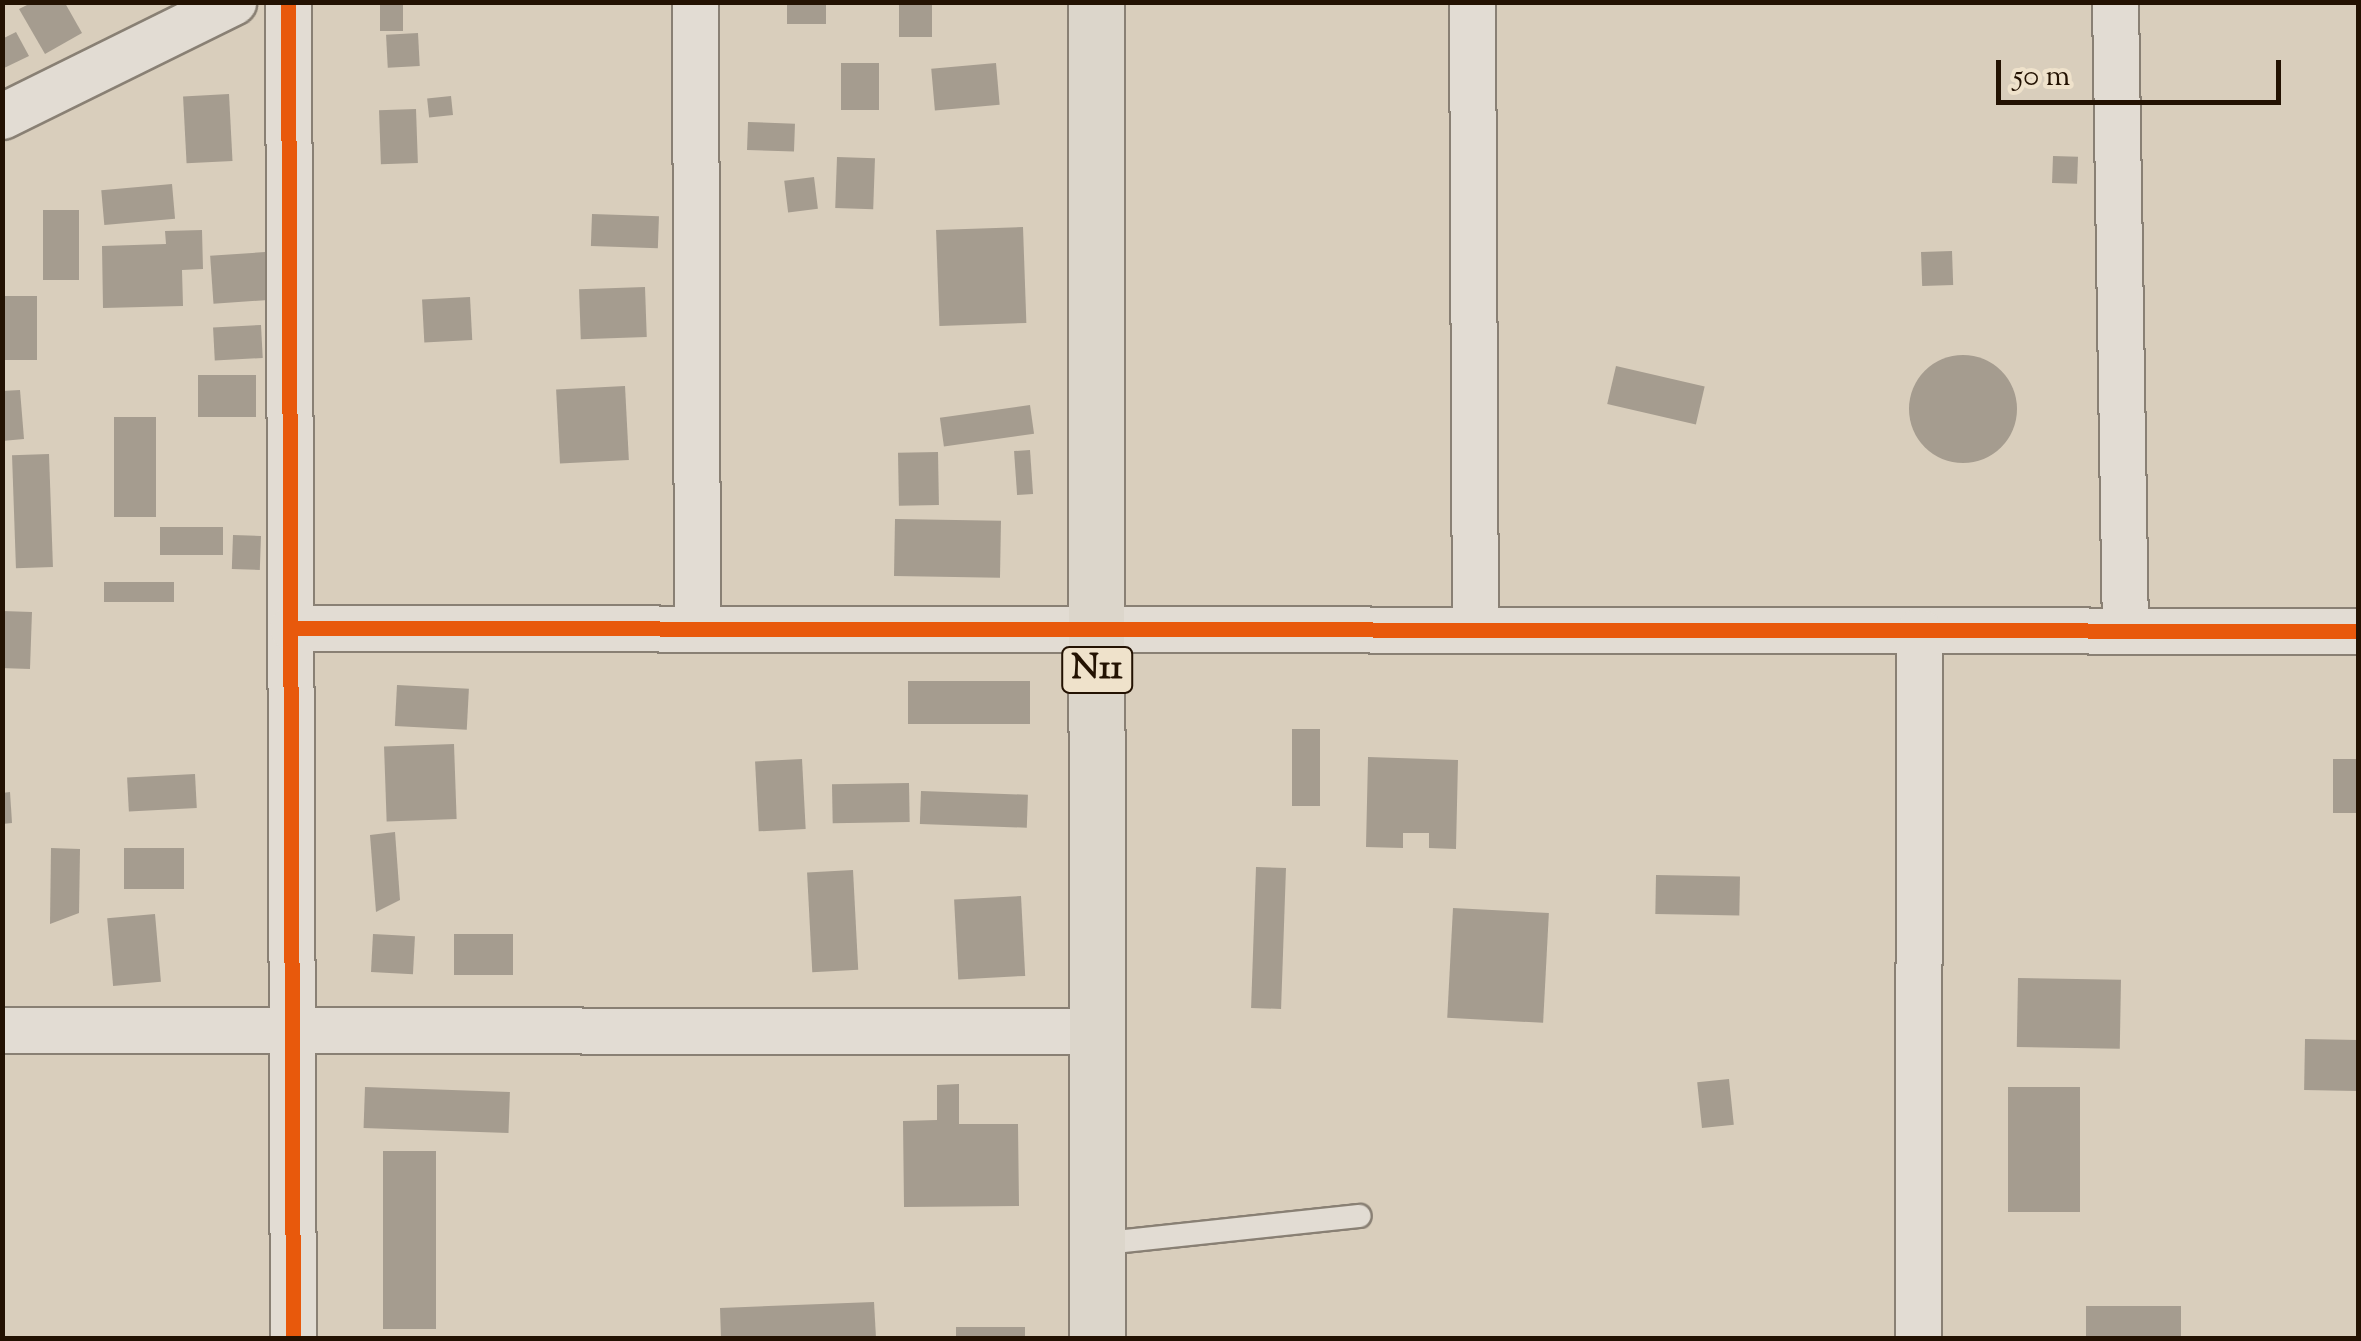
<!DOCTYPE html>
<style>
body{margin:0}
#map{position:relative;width:2361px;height:1341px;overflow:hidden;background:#d9cebc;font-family:"Sorts Mill Goudy",serif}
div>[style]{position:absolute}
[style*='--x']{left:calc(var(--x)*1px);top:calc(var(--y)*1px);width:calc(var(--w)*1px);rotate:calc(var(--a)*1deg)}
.building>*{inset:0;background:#a59c8f;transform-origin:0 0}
.round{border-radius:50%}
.roads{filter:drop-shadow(2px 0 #898074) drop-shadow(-2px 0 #898074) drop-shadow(0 2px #898074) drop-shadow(0 -2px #898074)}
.lane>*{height:22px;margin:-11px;padding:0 11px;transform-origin:11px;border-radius:11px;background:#e2dcd3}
.street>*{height:45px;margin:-22.5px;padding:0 22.5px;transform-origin:22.5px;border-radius:22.5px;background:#e2dcd3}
.primary>*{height:55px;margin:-27.5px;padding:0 27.5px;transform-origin:27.5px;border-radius:27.5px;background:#dcd6cb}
.cycleway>*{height:15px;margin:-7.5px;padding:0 7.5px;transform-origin:7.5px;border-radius:7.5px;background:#e8590c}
span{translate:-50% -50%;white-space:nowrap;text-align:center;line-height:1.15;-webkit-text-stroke:10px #efe2cb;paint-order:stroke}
.shield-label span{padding:2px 8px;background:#efe2cb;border:2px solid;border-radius:8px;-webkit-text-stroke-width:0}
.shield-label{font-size:35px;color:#231202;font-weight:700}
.frame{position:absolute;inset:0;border:5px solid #231202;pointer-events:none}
.scale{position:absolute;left:1996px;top:60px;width:285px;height:45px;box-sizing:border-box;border:5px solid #231202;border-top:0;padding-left:12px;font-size:30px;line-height:35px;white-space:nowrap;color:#231202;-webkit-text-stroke:8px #efe2cb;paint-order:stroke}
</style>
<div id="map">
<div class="building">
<div style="left:380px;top:2px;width:23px;height:29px"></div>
<div style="left:787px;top:2px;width:39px;height:22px"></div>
<div style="clip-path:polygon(31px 3px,65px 3px,82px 33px,45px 54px,19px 9px)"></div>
<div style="left:899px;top:3px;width:33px;height:34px"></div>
<div style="clip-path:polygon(16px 32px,29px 56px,2px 69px,2px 39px)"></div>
<div style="left:418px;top:33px;width:33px;height:32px;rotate:87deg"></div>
<div style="left:879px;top:63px;width:47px;height:38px;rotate:90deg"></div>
<div style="left:996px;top:63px;width:42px;height:65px;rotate:85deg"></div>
<div style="left:229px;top:94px;width:67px;height:46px;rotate:87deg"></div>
<div style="left:451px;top:96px;width:19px;height:24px;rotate:84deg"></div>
<div style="left:416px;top:109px;width:54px;height:37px;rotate:88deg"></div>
<div style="left:748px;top:122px;width:47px;height:28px;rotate:2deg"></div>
<div style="left:2053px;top:156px;width:25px;height:27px;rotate:2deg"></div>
<div style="left:837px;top:157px;width:38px;height:51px;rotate:2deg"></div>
<div style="left:814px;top:177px;width:32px;height:30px;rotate:83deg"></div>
<div style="left:172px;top:184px;width:35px;height:71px;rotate:85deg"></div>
<div style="left:79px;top:210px;width:70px;height:36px;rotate:90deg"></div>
<div style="left:592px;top:214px;width:67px;height:32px;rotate:2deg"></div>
<div style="left:1023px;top:227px;width:96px;height:87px;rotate:88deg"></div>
<div style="clip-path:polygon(202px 230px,203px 269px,182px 270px,183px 306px,103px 308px,102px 246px,166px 244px,165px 231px)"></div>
<div style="left:1952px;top:251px;width:34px;height:31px;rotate:88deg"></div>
<div style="left:265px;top:252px;width:48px;height:55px;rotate:86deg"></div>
<div style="left:645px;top:287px;width:50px;height:66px;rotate:88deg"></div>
<div style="left:2px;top:296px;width:35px;height:64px"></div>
<div style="left:470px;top:297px;width:43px;height:48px;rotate:87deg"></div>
<div style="left:261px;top:325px;width:33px;height:48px;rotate:87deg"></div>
<div class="round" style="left:1909px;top:355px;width:108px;height:108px"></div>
<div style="left:1616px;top:366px;width:91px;height:39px;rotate:13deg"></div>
<div style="left:198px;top:375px;width:58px;height:42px"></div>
<div style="left:625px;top:386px;width:74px;height:69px;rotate:87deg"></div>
<div style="clip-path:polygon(20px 390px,24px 439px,2px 441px,2px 391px)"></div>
<div style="left:1030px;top:405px;width:29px;height:91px;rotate:82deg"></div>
<div style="left:114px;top:417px;width:42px;height:100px"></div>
<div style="left:1030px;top:450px;width:44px;height:16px;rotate:86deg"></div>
<div style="left:938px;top:452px;width:53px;height:40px;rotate:89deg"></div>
<div style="left:49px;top:454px;width:113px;height:37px;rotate:88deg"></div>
<div style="left:895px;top:519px;width:106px;height:57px;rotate:1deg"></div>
<div style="left:223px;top:527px;width:28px;height:63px;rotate:90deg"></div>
<div style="left:233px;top:535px;width:28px;height:34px;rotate:2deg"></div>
<div style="left:104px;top:582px;width:70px;height:20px"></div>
<div style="left:2px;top:611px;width:30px;height:57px;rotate:2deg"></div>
<div style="left:908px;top:681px;width:122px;height:43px"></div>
<div style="left:397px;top:685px;width:72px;height:41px;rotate:3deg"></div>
<div style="left:1292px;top:729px;width:28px;height:77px"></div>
<div style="left:454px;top:744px;width:75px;height:70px;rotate:88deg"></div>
<div style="clip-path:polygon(1368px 757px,1458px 760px,1456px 849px,1429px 848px,1429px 833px,1403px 833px,1403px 848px,1366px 847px)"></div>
<div style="left:802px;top:759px;width:70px;height:47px;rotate:87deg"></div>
<div style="left:2358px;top:759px;width:54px;height:25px;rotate:90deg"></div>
<div style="left:195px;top:774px;width:34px;height:68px;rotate:87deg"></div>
<div style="left:909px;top:783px;width:39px;height:77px;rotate:89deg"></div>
<div style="left:921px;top:791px;width:107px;height:33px;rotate:2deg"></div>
<div style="clip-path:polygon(10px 792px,12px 823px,2px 824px,2px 793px)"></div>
<div style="clip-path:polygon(395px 832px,400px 900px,376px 912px,370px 835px)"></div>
<div style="clip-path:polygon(51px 848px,80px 849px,79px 913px,50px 924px)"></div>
<div style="left:184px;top:848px;width:41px;height:60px;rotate:90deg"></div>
<div style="left:1256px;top:867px;width:30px;height:141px;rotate:2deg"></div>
<div style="left:853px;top:870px;width:100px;height:46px;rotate:87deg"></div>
<div style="left:1656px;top:875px;width:84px;height:39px;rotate:1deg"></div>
<div style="left:1021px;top:896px;width:80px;height:67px;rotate:87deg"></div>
<div style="left:1453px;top:908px;width:96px;height:110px;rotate:3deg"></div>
<div style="left:155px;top:914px;width:68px;height:48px;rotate:85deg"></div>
<div style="left:373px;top:934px;width:42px;height:38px;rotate:3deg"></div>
<div style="left:454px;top:934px;width:59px;height:41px"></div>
<div style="left:2018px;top:978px;width:103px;height:69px;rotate:1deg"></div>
<div style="left:2305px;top:1039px;width:53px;height:51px;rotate:1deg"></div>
<div style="left:1729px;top:1079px;width:46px;height:32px;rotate:84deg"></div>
<div style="clip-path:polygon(959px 1084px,959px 1124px,1018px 1124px,1019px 1206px,904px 1207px,903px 1121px,937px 1120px,937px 1085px)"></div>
<div style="left:365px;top:1087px;width:145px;height:41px;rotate:2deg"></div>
<div style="left:2008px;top:1087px;width:72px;height:125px"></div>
<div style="left:383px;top:1151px;width:53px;height:178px"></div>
<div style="clip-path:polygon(874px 1302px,876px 1338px,721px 1338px,720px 1308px)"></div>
<div style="left:2181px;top:1306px;width:32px;height:95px;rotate:90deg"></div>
<div style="left:956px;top:1327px;width:69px;height:11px"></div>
</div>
<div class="roads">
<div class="lane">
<div style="--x:1097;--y:1244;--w:264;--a:-6.1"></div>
</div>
<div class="street">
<div style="--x:288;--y:2;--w:1336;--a:89.79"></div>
<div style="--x:695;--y:2;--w:626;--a:89.82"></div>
<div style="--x:1472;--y:2;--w:628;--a:89.73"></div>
<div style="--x:2115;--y:2;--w:629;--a:89.09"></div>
<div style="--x:2;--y:116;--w:258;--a:-26.3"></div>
<div style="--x:292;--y:628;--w:2066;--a:0.08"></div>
<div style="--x:2;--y:1030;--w:1095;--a:0.05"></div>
<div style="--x:1918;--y:1338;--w:707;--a:-89.92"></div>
</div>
<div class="primary">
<div style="--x:1096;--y:2;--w:1336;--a:89.96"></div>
</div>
</div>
<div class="cycleway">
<div style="--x:288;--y:2;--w:1336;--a:89.79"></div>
<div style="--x:292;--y:628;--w:2066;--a:0.08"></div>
</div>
<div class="shield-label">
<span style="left:1097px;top:670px">N11</span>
</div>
<div class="frame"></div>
<div class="scale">50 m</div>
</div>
